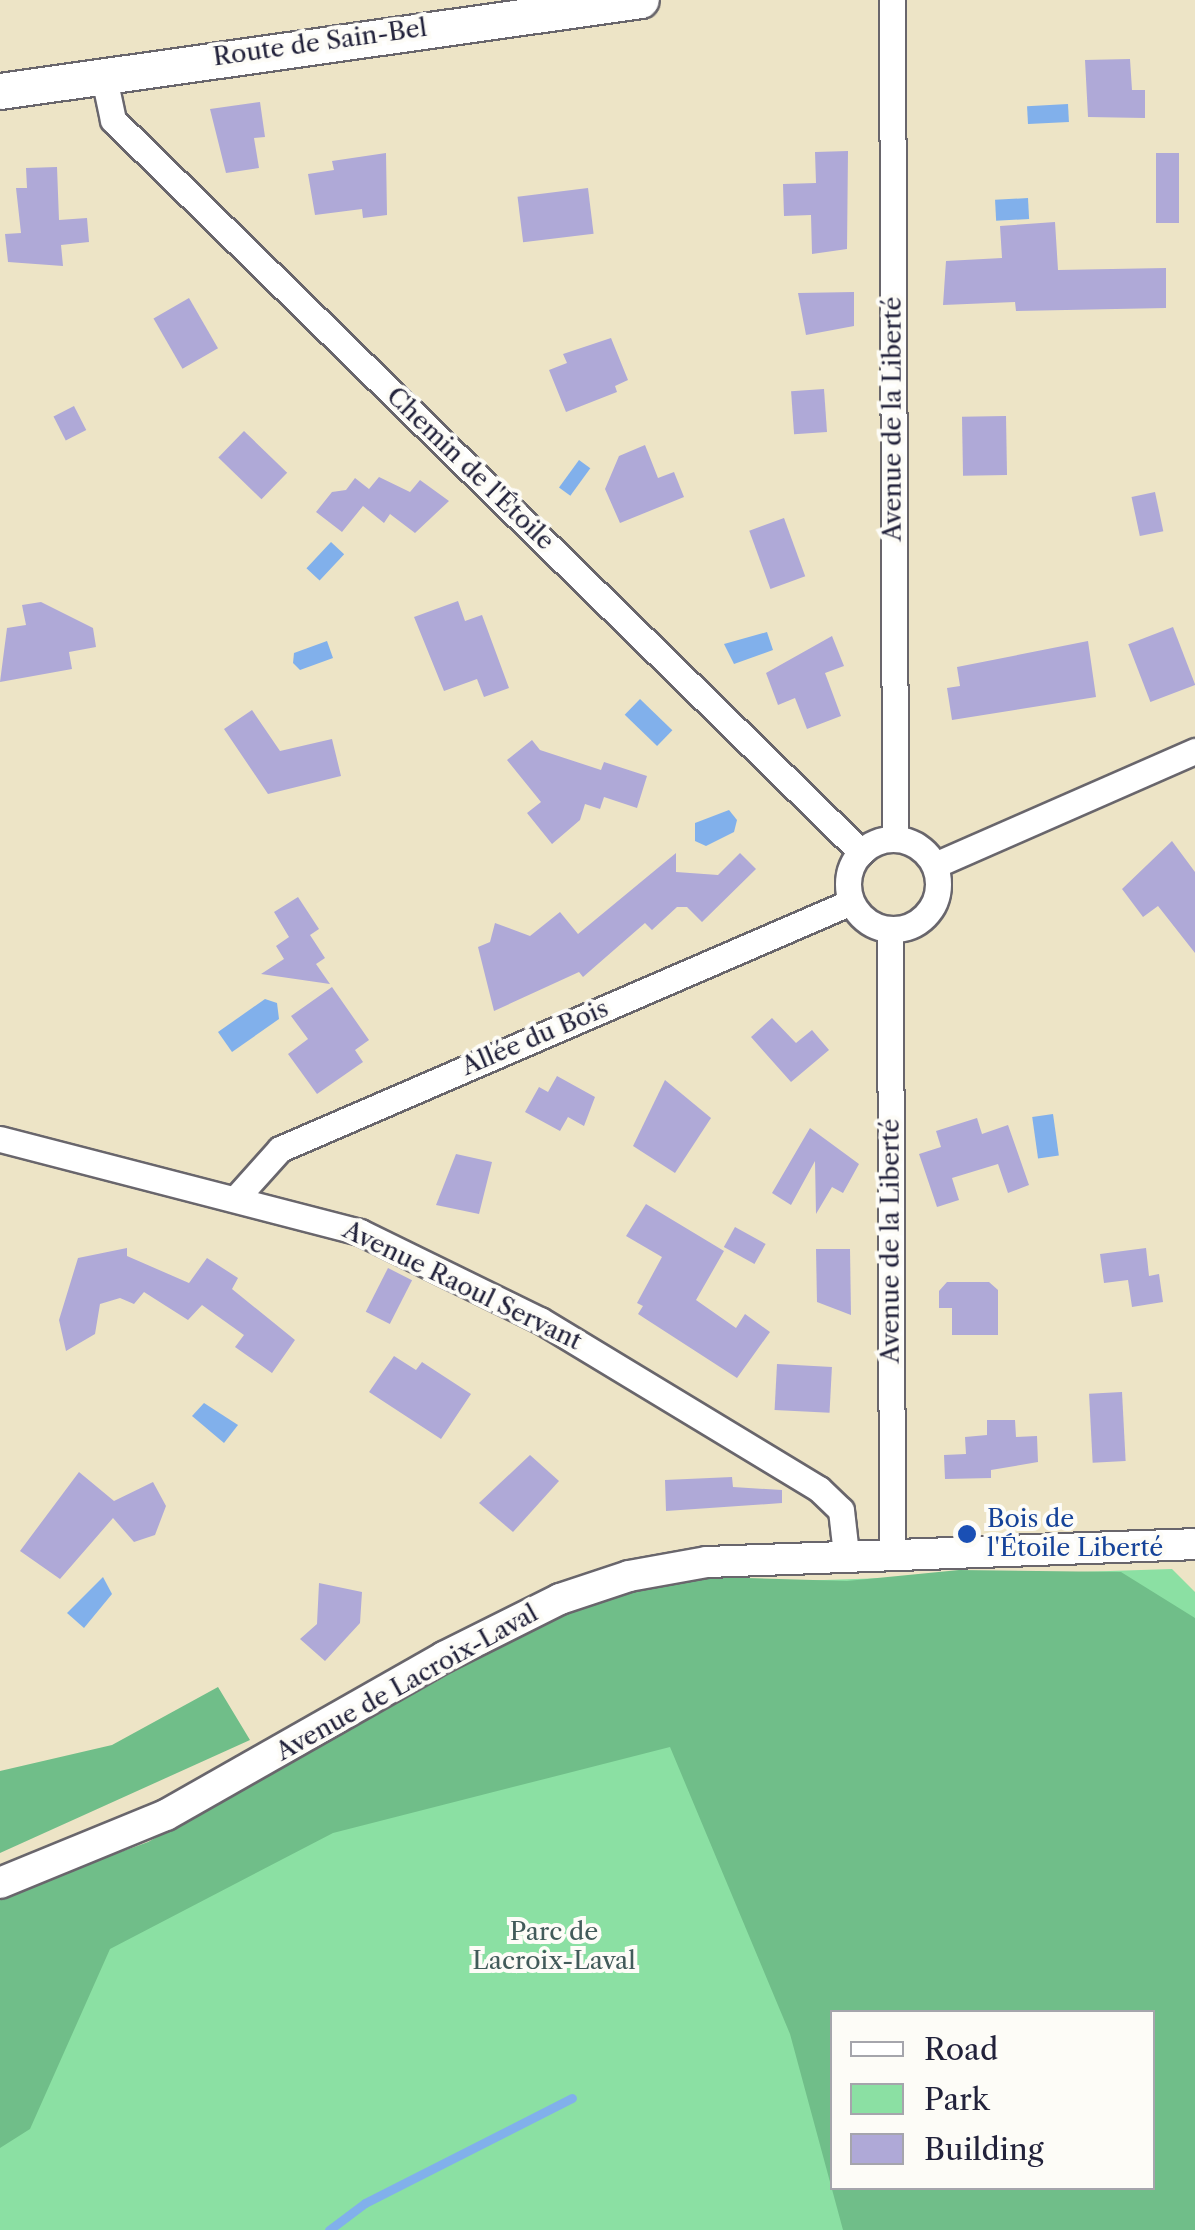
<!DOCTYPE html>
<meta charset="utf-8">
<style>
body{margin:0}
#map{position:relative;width:1195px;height:2230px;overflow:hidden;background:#ede4c6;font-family:"Libre Caslon Text",serif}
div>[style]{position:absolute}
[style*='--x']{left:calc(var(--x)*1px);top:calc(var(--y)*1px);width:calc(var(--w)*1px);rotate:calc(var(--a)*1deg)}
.green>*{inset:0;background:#8be0a3}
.forest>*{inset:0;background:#70be89}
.water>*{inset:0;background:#81b0eb;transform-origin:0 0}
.stream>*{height:9px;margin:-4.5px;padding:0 4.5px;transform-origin:4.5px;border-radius:4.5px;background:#81b0eb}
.building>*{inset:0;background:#afa9d7;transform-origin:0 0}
.roads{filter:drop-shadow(2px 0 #69666c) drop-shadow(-2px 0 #69666c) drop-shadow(0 2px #69666c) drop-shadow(0 -2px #69666c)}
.minor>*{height:25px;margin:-12.5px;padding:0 12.5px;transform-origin:12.5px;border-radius:12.5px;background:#fff}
.minor>.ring{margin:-12.5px;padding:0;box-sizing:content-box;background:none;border:25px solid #fff;border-radius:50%}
.tertiary>*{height:30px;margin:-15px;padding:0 15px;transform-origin:15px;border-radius:15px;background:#fff}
.secondary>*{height:35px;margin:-17.5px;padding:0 17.5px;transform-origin:17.5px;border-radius:17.5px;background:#fff}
.dots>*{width:28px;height:28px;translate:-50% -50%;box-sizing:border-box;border:5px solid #fdfcf7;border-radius:50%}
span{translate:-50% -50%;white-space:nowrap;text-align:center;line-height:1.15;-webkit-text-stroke:8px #fdfcf7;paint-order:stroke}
.street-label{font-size:25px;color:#22223b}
.transit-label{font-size:25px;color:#164399}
.left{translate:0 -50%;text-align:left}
.park-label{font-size:25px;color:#425b5a}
.legend{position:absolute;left:830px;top:2010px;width:325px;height:180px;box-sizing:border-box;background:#fdfcf7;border:2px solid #a5a5ac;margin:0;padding:12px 18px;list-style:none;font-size:30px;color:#22223b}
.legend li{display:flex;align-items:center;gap:20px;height:50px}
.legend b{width:50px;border:2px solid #a5a5ac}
</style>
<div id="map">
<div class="green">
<div style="clip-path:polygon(evenodd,1172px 1569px,1195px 1592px,1195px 2230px,0 2230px,0 1904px,173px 1836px,698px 1584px,1172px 1569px,832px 2012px,1152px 2012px,1152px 2188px,832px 2188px,832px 2012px)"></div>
</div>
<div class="forest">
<div style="clip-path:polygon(evenodd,959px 1570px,1121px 1572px,1195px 1618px,1195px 2230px,843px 2230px,790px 2034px,670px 1747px,333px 1833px,110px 1949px,30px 2129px,0 2148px,0 1896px,148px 1842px,577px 1603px,679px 1576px,847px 1581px,959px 1570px,832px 2012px,1152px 2012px,1152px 2188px,832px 2188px,832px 2012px)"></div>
<div style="clip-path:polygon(218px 1687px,250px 1740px,0 1853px,0 1771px,112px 1745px)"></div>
</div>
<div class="water">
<div style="left:1068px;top:104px;width:18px;height:41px;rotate:87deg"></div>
<div style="left:1028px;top:198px;width:21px;height:33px;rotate:87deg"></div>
<div style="left:579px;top:460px;width:14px;height:34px;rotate:36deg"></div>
<div style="left:331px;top:542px;width:18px;height:36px;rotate:43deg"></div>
<div style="clip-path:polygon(767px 632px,773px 650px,734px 664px,724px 644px)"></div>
<div style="clip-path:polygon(327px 641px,333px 658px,300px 670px,293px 663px,294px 653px)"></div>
<div style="left:640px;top:699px;width:45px;height:22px;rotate:44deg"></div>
<div style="clip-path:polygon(729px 810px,737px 820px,734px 832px,706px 846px,695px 841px,695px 823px)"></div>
<div style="clip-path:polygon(265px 999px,277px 1003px,279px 1019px,232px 1052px,218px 1032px)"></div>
<div style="left:1053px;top:1114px;width:42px;height:21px;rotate:82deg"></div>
<div style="clip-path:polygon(204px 1403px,238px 1425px,224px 1443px,192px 1416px)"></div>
<div style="clip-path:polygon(103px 1577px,112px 1594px,84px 1628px,67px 1613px)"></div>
</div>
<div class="stream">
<div style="--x:329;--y:2230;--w:45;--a:-36.9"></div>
<div style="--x:365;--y:2203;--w:232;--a:-26.9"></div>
</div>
<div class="building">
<div style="clip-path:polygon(1130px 59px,1132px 90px,1145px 90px,1145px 118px,1088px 117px,1085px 60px)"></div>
<div style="clip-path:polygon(260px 102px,265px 137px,254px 138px,259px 168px,226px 173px,210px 109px)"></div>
<div style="clip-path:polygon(848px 151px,847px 249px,812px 254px,811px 215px,784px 216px,783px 184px,816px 183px,815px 152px)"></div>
<div style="clip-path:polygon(386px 153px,387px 215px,363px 218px,362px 209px,315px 215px,308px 174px,334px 170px,332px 161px)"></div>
<div style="left:1156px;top:153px;width:23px;height:70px"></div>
<div style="clip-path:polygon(57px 167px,59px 220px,87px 218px,89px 242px,61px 245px,63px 266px,8px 262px,5px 234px,21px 233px,16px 188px,27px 188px,26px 168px)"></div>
<div style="left:588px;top:188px;width:46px;height:71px;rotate:83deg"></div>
<div style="clip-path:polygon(1055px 222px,1058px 270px,1166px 268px,1166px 308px,1016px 311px,1015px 302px,943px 305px,946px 261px,1002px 258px,1000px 226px)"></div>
<div style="clip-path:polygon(854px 292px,854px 326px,806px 335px,798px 293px)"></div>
<div style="left:189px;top:298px;width:58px;height:41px;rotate:60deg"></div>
<div style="clip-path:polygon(611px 338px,628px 380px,615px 386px,617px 392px,566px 412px,549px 370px,567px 363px,563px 354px)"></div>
<div style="left:824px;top:389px;width:43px;height:33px;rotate:86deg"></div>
<div style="left:74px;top:406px;width:27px;height:23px;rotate:63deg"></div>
<div style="left:1006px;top:416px;width:59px;height:44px;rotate:89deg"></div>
<div style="left:244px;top:431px;width:60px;height:37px;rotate:44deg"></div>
<div style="clip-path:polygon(645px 445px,658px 478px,674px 472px,684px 497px,620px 523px,605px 489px,619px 456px)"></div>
<div style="clip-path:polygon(379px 477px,410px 492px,420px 480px,449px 501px,415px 533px,390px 514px,384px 523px,363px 506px,342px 532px,316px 512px,332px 492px,346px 490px,355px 478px,369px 489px)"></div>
<div style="left:1155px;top:492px;width:40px;height:24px;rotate:78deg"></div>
<div style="left:784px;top:518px;width:62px;height:37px;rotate:70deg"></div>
<div style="clip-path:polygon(458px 601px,465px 621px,482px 615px,509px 688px,484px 697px,477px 679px,444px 691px,414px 617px)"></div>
<div style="clip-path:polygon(41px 602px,93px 628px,96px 647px,69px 652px,72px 669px,0 682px,7px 628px,26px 625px,22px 605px)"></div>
<div style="left:1173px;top:627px;width:62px;height:48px;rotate:69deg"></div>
<div style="clip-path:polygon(832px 636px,844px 666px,825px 673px,841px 716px,807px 729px,795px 698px,778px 705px,766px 673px)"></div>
<div style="clip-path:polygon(1088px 641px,1096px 697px,952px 720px,947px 688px,960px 686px,957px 667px)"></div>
<div style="clip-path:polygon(252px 710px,280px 751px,332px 739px,341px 776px,268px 794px,224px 729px)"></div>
<div style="clip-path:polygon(532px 740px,540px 750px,601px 770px,604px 762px,647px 776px,637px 808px,604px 797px,600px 809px,585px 804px,580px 820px,552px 844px,527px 813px,541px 802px,507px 760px)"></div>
<div style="clip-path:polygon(1172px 841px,1195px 872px,1195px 953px,1158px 906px,1143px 917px,1122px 889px)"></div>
<div style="clip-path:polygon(676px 853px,676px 872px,718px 875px,740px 853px,756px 869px,702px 922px,687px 907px,677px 907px,652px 930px,645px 923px,583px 977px,579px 972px,494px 1011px,478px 947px,490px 942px,495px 923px,530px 936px,560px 912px,578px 934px)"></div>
<div style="clip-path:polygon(298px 897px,319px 929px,310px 935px,325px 958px,316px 964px,330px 984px,261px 974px,284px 959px,276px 946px,289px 937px,274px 912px)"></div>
<div style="clip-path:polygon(332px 987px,369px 1040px,355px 1050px,363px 1062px,317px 1094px,288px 1054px,308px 1039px,291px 1016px)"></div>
<div style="clip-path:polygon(772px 1018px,796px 1043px,812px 1030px,829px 1050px,791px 1082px,751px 1037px)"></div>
<div style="clip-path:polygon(557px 1076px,595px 1097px,584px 1126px,568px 1117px,560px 1131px,525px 1112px,539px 1087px,548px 1092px)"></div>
<div style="clip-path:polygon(665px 1080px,711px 1118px,675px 1173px,633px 1146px)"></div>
<div style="clip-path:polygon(977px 1118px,982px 1134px,1008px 1125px,1029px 1185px,1008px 1193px,998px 1164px,952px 1178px,959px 1200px,937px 1207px,919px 1154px,941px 1147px,936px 1131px)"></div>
<div style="clip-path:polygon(810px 1128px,859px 1164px,843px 1193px,832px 1187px,816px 1214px,815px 1161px,791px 1205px,772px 1193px)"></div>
<div style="clip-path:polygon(456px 1154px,492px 1162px,479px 1214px,436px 1205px)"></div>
<div style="clip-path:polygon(646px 1204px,724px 1251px,696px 1300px,736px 1328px,745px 1314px,770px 1332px,737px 1378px,638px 1314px,643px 1306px,637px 1303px,662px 1257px,626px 1236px)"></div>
<div style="left:735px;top:1227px;width:35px;height:23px;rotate:29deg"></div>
<div style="clip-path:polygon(127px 1248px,127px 1256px,189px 1283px,207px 1258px,238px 1278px,232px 1289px,295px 1340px,272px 1373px,235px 1347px,244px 1335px,202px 1305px,188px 1320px,144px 1292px,134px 1304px,120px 1298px,100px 1304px,95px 1334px,66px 1351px,59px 1320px,78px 1258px)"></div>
<div style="clip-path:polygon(1146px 1248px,1149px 1276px,1159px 1274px,1163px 1302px,1132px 1307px,1128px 1280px,1104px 1283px,1100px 1254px)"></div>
<div style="clip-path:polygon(816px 1249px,850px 1249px,851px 1315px,817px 1302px)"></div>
<div style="left:388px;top:1268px;width:27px;height:49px;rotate:27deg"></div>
<div style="clip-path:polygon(947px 1282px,989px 1282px,998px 1290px,998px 1335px,952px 1335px,952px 1308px,939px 1308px,939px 1291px)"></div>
<div style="clip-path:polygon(394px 1356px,416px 1370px,422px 1362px,471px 1394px,441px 1439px,369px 1392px)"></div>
<div style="left:777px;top:1364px;width:55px;height:46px;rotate:3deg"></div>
<div style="left:1122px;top:1392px;width:69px;height:33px;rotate:87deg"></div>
<div style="clip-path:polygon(987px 1420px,1015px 1420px,1016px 1437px,1037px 1436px,1038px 1462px,991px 1470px,991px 1478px,945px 1479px,944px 1455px,966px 1454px,965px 1437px,987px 1435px)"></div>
<div style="clip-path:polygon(530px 1455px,559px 1481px,513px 1532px,479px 1503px)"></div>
<div style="clip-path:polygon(79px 1472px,114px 1501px,153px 1482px,166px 1506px,155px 1535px,134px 1542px,113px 1518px,60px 1579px,20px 1551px)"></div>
<div style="clip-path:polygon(732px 1477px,733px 1487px,782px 1490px,782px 1503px,666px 1511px,665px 1480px)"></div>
<div style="clip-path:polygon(319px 1583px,362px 1592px,360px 1623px,325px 1661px,300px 1639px,317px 1624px)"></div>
</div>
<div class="roads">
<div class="minor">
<div style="--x:892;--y:0;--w:838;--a:89.79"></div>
<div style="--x:103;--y:73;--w:48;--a:78"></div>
<div style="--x:113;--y:120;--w:1047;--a:44.38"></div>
<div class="ring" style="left:848px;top:839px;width:65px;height:65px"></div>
<div style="--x:935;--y:865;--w:284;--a:-23.7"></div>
<div style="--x:890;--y:929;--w:625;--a:89.82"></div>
<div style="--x:0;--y:1139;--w:372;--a:14.5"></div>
<div style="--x:360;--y:1232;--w:200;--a:26.1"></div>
<div style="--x:540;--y:1320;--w:326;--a:31.2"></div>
<div style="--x:819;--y:1489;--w:30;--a:44"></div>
<div style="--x:841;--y:1510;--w:44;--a:83.5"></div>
<div style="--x:236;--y:1198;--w:66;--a:-48.1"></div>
<div style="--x:280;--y:1149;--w:622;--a:-23.39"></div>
</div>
<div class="tertiary">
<div style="--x:0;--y:1883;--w:179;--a:-22.3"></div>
<div style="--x:166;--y:1815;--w:320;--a:-29.6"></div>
<div style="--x:444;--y:1657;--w:130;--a:-26.6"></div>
<div style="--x:560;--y:1599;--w:73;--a:-18.4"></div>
<div style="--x:629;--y:1576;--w:79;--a:-10.2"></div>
<div style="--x:707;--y:1562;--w:488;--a:-2.1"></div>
</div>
<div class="secondary">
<div style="--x:0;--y:91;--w:647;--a:-8.08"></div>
</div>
</div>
<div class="dots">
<div style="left:967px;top:1534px;background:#1a4fb4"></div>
</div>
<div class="street-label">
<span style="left:320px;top:43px;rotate:-8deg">Route de Sain-Bel</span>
<span style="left:893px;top:419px;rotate:-90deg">Avenue de la Liberté</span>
<span style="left:470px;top:469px;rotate:44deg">Chemin de l'Étoile</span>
<span style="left:535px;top:1038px;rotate:-23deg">Allée du Bois</span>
<span style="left:891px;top:1241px;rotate:-90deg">Avenue de la Liberté</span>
<span style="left:462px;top:1286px;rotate:26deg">Avenue Raoul Servant</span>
<span style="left:407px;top:1683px;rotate:-29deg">Avenue de Lacroix-Laval</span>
</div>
<div class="transit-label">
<span class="left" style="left:987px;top:1534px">Bois de<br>l'Étoile Liberté</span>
</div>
<div class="park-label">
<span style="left:554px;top:1947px">Parc de<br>Lacroix-Laval</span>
</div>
<ul class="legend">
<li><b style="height:12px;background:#fff"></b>Road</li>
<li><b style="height:28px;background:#8be0a3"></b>Park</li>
<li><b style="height:28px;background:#afa9d7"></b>Building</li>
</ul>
</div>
